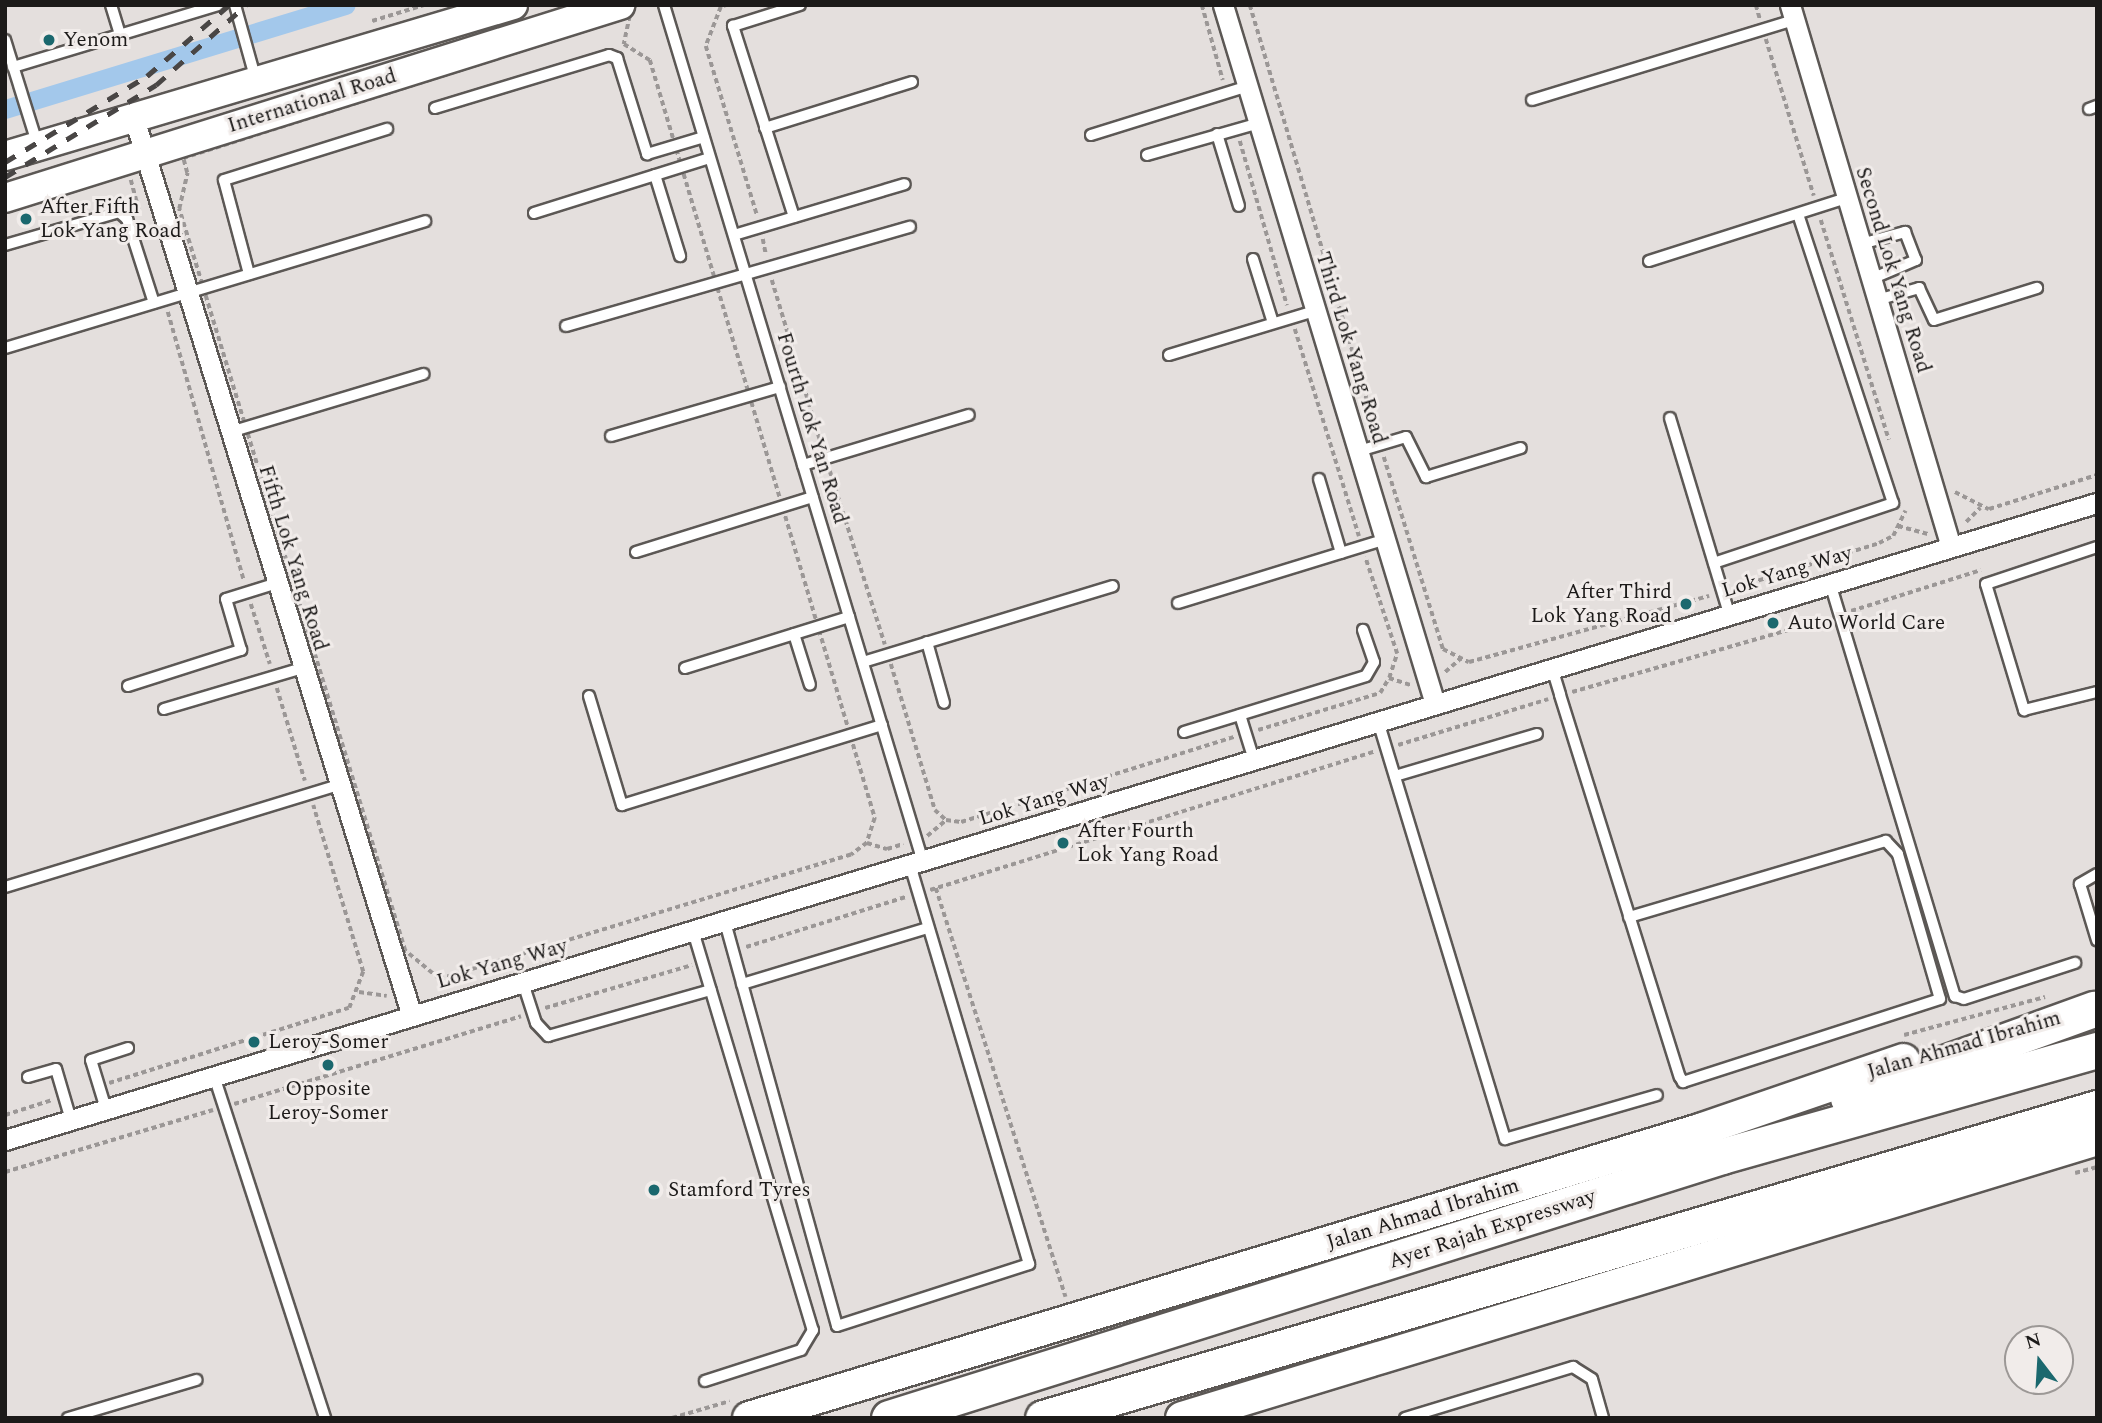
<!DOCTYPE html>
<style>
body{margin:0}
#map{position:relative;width:2102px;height:1423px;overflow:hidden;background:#e4dfdd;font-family:Spectral,serif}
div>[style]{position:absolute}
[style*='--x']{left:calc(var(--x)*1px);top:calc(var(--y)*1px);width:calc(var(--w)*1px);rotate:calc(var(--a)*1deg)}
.canal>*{height:19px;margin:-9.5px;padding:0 9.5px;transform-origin:9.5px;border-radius:9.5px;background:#a3c8eb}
.path>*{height:3.5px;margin-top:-1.75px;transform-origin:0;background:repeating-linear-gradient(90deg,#9b9796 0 5px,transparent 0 8.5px)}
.roads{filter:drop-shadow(2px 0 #5c5855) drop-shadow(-2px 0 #5c5855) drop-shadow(0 2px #5c5855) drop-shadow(0 -2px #5c5855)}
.service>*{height:10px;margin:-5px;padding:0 5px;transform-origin:5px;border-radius:5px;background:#fff}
.minor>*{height:19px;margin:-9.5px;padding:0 9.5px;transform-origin:9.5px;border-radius:9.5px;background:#fff}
.secondary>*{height:28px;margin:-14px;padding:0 14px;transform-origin:14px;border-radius:14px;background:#fff}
.primary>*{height:32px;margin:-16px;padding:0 16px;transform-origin:16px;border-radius:16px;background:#fff}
.motorway>*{height:35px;margin:-17.5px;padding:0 17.5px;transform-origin:17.5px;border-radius:17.5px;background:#fff}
.rail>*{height:5px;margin-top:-2.5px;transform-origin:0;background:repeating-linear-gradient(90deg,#494645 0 12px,transparent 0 24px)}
.dots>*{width:19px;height:19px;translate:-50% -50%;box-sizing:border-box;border:4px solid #f1ecea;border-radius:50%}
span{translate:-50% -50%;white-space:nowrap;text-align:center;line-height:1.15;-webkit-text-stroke:6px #f1ecea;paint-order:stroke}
.poi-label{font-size:21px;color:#1c1a19}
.left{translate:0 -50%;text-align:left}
.right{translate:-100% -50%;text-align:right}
.street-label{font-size:21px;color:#1c1a19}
.frame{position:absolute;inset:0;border:7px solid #1c1a19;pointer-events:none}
.north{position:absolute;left:2004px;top:1325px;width:70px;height:70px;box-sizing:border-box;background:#f1ecea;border:2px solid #9c9896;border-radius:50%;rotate:343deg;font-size:19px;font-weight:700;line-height:28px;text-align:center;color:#1c1a19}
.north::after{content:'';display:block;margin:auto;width:24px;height:32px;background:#1b686e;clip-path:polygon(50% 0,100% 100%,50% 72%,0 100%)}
</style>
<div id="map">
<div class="canal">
<div style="--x:5;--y:109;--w:356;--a:-17"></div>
</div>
<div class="path">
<div style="--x:728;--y:5;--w:7;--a:164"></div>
<div style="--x:721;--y:7;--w:42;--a:111"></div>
<div style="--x:706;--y:46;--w:177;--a:73.2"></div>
<div style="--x:1202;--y:5;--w:78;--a:74.4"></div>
<div style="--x:1250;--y:5;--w:446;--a:73.5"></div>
<div style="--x:1756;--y:5;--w:15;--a:74"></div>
<div style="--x:630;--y:16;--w:29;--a:102"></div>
<div style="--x:624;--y:44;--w:31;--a:32"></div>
<div style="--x:650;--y:60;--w:791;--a:73.47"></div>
<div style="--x:875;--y:818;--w:26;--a:108"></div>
<div style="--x:867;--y:843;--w:20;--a:143"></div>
<div style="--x:851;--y:855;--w:430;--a:163.2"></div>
<div style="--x:439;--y:979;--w:44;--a:-140.5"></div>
<div style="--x:405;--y:951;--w:776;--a:-106.94"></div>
<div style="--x:179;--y:209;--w:37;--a:-77"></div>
<div style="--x:187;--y:173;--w:16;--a:-105"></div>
<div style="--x:183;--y:158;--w:469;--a:-17.6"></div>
<div style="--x:372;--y:21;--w:54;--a:-17.1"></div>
<div style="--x:1766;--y:39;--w:164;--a:73"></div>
<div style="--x:1240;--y:141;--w:171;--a:74"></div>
<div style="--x:131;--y:180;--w:34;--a:75"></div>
<div style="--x:1821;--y:220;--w:230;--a:72.8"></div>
<div style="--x:763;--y:239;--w:16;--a:79"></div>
<div style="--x:772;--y:280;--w:174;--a:73.3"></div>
<div style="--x:168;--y:312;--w:279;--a:74.2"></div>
<div style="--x:1295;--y:329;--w:217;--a:72.8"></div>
<div style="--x:1384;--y:457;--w:201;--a:72.9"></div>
<div style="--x:1443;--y:649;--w:29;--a:27"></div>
<div style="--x:1469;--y:662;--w:249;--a:-15.4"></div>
<div style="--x:830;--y:471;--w:182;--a:72.4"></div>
<div style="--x:1955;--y:492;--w:38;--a:27"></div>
<div style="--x:1989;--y:509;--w:113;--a:-17.5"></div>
<div style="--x:1966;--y:522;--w:20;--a:-45"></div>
<div style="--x:1898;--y:526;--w:31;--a:15"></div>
<div style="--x:1734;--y:588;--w:152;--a:-17.2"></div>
<div style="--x:1879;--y:543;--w:16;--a:-27"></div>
<div style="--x:1893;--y:536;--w:28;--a:-64"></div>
<div style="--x:251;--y:604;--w:63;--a:72.4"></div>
<div style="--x:1851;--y:611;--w:136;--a:-17.5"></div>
<div style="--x:891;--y:664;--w:152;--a:73.2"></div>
<div style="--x:935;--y:810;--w:15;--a:42"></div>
<div style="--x:946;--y:820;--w:15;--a:8"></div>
<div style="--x:961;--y:822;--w:286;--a:-17.3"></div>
<div style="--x:1445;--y:672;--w:21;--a:-41"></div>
<div style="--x:1389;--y:678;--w:23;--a:18"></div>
<div style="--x:277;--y:688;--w:97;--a:73.2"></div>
<div style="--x:1572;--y:692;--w:265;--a:-16"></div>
<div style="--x:1258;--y:730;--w:127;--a:-16.9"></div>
<div style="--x:1380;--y:693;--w:17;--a:-59"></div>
<div style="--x:1389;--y:678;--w:25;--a:-72"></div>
<div style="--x:1397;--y:654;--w:102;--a:-108.3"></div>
<div style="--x:1398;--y:745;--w:157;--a:-17"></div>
<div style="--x:927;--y:836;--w:25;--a:-40"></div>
<div style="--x:867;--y:843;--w:21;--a:17"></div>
<div style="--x:887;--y:849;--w:17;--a:-17"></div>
<div style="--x:936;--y:888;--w:429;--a:72.4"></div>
<div style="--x:930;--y:890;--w:465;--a:-17.3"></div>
<div style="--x:746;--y:947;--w:168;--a:-17.4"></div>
<div style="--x:359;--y:992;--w:28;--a:8"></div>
<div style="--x:545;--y:1008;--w:153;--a:-16.3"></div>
<div style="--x:1904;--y:1035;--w:146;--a:-15.1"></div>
<div style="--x:109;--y:1083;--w:251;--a:-17.4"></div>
<div style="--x:349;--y:1008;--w:39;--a:-69"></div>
<div style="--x:363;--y:972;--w:174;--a:-106.7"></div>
<div style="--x:234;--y:1104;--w:300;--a:-17"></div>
<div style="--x:5;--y:1115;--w:49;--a:-17.7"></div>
<div style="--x:5;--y:1172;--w:217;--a:-16.6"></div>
<div style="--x:2075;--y:1173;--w:23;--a:-15"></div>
<div style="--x:672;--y:1418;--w:60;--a:-16.3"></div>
</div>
<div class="roads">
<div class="service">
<div style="--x:111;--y:5;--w:31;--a:73"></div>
<div style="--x:235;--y:5;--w:78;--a:74.4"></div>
<div style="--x:664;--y:5;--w:895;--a:73.18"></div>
<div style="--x:5;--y:40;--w:108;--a:72.7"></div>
<div style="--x:13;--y:67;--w:214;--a:-16.8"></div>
<div style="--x:1532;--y:100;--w:274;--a:-17"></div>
<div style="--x:435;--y:108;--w:182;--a:-16.9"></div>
<div style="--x:609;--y:55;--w:9;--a:21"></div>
<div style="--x:617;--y:58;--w:101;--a:72.6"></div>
<div style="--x:647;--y:154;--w:59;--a:-16.6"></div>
<div style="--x:2089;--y:109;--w:9;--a:-21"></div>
<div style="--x:765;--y:128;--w:154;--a:-17.4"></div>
<div style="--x:1217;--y:134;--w:75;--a:73"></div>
<div style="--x:1091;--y:135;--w:164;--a:-17.3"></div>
<div style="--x:1147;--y:155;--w:116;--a:-15.9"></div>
<div style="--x:655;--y:175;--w:85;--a:72.8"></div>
<div style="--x:534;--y:213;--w:184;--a:-17.4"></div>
<div style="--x:794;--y:217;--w:201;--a:-107.7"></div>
<div style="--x:733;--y:26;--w:70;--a:-17.4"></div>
<div style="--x:734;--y:235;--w:178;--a:-16.6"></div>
<div style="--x:1861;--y:244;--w:46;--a:-15.3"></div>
<div style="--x:1905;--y:232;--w:30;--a:69"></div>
<div style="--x:1916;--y:260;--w:49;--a:157.1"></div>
<div style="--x:5;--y:245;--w:119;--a:-16.1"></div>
<div style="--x:119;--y:212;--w:11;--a:41"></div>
<div style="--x:127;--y:219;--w:88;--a:72.2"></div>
<div style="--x:1253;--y:259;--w:67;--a:72.6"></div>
<div style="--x:1649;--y:261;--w:208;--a:-17.7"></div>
<div style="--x:249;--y:274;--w:97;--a:-104.9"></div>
<div style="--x:224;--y:180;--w:171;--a:-17.4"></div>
<div style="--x:1877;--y:300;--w:44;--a:-15.9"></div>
<div style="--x:1919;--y:288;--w:35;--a:65"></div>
<div style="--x:1934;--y:320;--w:108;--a:-17.3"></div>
<div style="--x:566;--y:326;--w:358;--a:-16.1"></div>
<div style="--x:5;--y:348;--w:439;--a:-16.8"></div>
<div style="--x:1169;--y:355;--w:152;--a:-16.8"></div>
<div style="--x:1670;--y:418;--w:205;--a:73.2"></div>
<div style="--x:230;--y:432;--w:202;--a:-16.7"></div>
<div style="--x:611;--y:436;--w:176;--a:-16.2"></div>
<div style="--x:1359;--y:451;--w:49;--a:-16.6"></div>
<div style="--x:1406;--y:437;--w:45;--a:63.4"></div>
<div style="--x:1426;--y:477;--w:99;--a:-17"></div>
<div style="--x:803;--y:465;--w:173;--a:-16.8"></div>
<div style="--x:1319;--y:479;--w:77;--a:73.4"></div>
<div style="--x:2097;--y:547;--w:117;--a:161.6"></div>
<div style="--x:1986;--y:584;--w:132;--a:73.2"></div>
<div style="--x:2024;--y:710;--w:75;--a:-13.9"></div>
<div style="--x:636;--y:552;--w:185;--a:-17.3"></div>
<div style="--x:1714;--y:563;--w:189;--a:-18.5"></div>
<div style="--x:1893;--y:503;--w:304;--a:-108.2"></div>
<div style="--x:1830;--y:583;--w:432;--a:73.2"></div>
<div style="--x:1955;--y:996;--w:9;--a:18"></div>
<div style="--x:1964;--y:999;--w:117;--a:-18"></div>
<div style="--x:1178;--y:603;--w:218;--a:-17.1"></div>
<div style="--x:794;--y:634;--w:53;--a:72.6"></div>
<div style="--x:927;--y:642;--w:63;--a:74.4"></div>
<div style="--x:863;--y:662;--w:261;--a:-16.9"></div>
<div style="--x:685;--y:668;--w:172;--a:-17.3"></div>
<div style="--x:1552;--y:668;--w:28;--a:73"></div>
<div style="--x:1560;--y:695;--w:400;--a:72.6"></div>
<div style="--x:1680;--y:1077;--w:6;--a:59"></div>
<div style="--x:1683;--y:1082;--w:270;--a:-17.9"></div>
<div style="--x:1940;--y:999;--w:151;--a:-106.2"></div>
<div style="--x:1898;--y:854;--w:18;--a:-133"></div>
<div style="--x:1886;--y:841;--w:268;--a:163.5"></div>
<div style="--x:128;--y:686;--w:119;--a:-17.7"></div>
<div style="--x:241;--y:650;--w:53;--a:-106.4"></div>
<div style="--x:226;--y:599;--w:53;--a:-17.4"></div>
<div style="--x:589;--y:696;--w:114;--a:73.2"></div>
<div style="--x:622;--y:805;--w:272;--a:-17.1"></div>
<div style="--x:164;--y:709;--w:144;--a:-16.5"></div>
<div style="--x:1240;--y:715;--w:47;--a:72.7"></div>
<div style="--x:1378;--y:721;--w:437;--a:73.1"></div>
<div style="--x:1505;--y:1139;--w:158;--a:-16.1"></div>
<div style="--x:1184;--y:732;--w:190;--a:-17.1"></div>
<div style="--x:1366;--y:676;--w:16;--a:-60"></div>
<div style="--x:1374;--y:662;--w:34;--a:-109"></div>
<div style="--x:1395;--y:776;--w:148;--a:-16.5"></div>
<div style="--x:2097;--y:874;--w:20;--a:150"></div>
<div style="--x:2080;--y:884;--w:59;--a:73.1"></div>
<div style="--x:5;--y:887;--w:348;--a:-17"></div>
<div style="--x:725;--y:922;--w:419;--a:74.5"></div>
<div style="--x:837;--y:1326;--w:202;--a:-17.9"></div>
<div style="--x:1029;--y:1264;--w:416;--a:-106.6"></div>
<div style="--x:693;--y:931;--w:417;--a:73.3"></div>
<div style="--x:813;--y:1330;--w:23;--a:121"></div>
<div style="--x:801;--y:1350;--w:101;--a:162.1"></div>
<div style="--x:523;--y:983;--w:42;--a:72"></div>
<div style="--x:536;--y:1023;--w:18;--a:47"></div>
<div style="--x:548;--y:1036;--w:169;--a:-15.8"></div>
<div style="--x:742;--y:984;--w:194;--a:-16.8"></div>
<div style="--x:214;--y:1076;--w:360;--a:72"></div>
<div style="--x:28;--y:1077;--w:29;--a:-16"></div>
<div style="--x:56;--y:1069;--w:53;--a:73.6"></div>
<div style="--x:106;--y:1109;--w:51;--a:-107"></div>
<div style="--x:91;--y:1060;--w:39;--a:-18"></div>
<div style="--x:68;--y:1418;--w:134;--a:-16.5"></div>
<div style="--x:1405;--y:1418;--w:176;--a:-16.9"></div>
<div style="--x:1573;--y:1367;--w:22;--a:32"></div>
<div style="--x:1592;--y:1379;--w:41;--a:74.2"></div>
</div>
<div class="minor">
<div style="--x:1223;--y:5;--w:730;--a:73.13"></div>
<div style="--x:1790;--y:5;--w:565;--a:73.46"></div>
<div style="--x:133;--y:115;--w:940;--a:72.8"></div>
<div style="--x:5;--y:1140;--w:2187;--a:-16.94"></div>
</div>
<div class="secondary">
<div style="--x:5;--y:156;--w:530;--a:-16.55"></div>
<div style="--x:5;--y:198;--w:645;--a:-17.42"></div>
</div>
<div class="primary">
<div style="--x:749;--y:1418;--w:994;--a:-16.85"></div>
<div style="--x:1700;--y:1130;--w:215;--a:-19"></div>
<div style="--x:1182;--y:1418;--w:957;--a:-16.96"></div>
</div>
<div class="motorway">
<div style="--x:1848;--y:1098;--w:262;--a:-19.9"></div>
<div style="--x:889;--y:1418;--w:873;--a:-17.46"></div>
<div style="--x:1722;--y:1156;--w:390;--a:-15.8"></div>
<div style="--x:1043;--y:1418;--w:1099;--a:-16.39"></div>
</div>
</div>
<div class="rail">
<div style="--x:5;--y:162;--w:166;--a:-31.2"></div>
<div style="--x:147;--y:76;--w:108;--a:-40.9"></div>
<div style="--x:5;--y:177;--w:177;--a:-31.4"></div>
<div style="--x:156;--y:85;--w:120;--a:-41.6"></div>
</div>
<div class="dots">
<div style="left:49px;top:40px;background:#1b686e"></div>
<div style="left:26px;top:219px;background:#1b686e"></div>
<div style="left:1686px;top:604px;background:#1b686e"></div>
<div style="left:1773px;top:623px;background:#1b686e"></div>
<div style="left:1063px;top:843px;background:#1b686e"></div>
<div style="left:254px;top:1042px;background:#1b686e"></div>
<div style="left:328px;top:1065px;background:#1b686e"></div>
<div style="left:654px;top:1190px;background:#1b686e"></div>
</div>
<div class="poi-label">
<span class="left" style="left:63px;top:40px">Yenom</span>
<span class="left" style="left:40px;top:219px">After Fifth<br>Lok Yang Road</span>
<span class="right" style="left:1672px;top:604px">After Third<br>Lok Yang Road</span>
<span class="left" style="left:1787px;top:623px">Auto World Care</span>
<span class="left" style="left:1077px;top:843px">After Fourth<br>Lok Yang Road</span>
<span class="left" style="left:268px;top:1042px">Leroy-Somer</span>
<span style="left:328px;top:1101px">Opposite<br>Leroy-Somer</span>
<span class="left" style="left:668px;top:1190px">Stamford Tyres</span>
</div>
<div class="street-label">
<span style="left:312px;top:101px;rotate:-17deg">International Road</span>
<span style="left:1893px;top:270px;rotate:73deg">Second Lok Yang Road</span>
<span style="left:1351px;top:348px;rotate:73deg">Third Lok Yang Road</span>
<span style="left:812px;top:428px;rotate:73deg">Fourth Lok Yan Road</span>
<span style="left:293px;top:558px;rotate:73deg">Fifth Lok Yang Road</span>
<span style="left:1787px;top:572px;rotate:-17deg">Lok Yang Way</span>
<span style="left:1044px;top:800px;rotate:-17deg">Lok Yang Way</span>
<span style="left:502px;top:964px;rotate:-16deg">Lok Yang Way</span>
<span style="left:1964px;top:1045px;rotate:-16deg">Jalan Ahmad Ibrahim</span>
<span style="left:1423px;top:1214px;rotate:-17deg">Jalan Ahmad Ibrahim</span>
<span style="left:1492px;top:1229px;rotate:-18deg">Ayer Rajah Expressway</span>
</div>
<div class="frame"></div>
<div class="north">N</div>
</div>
